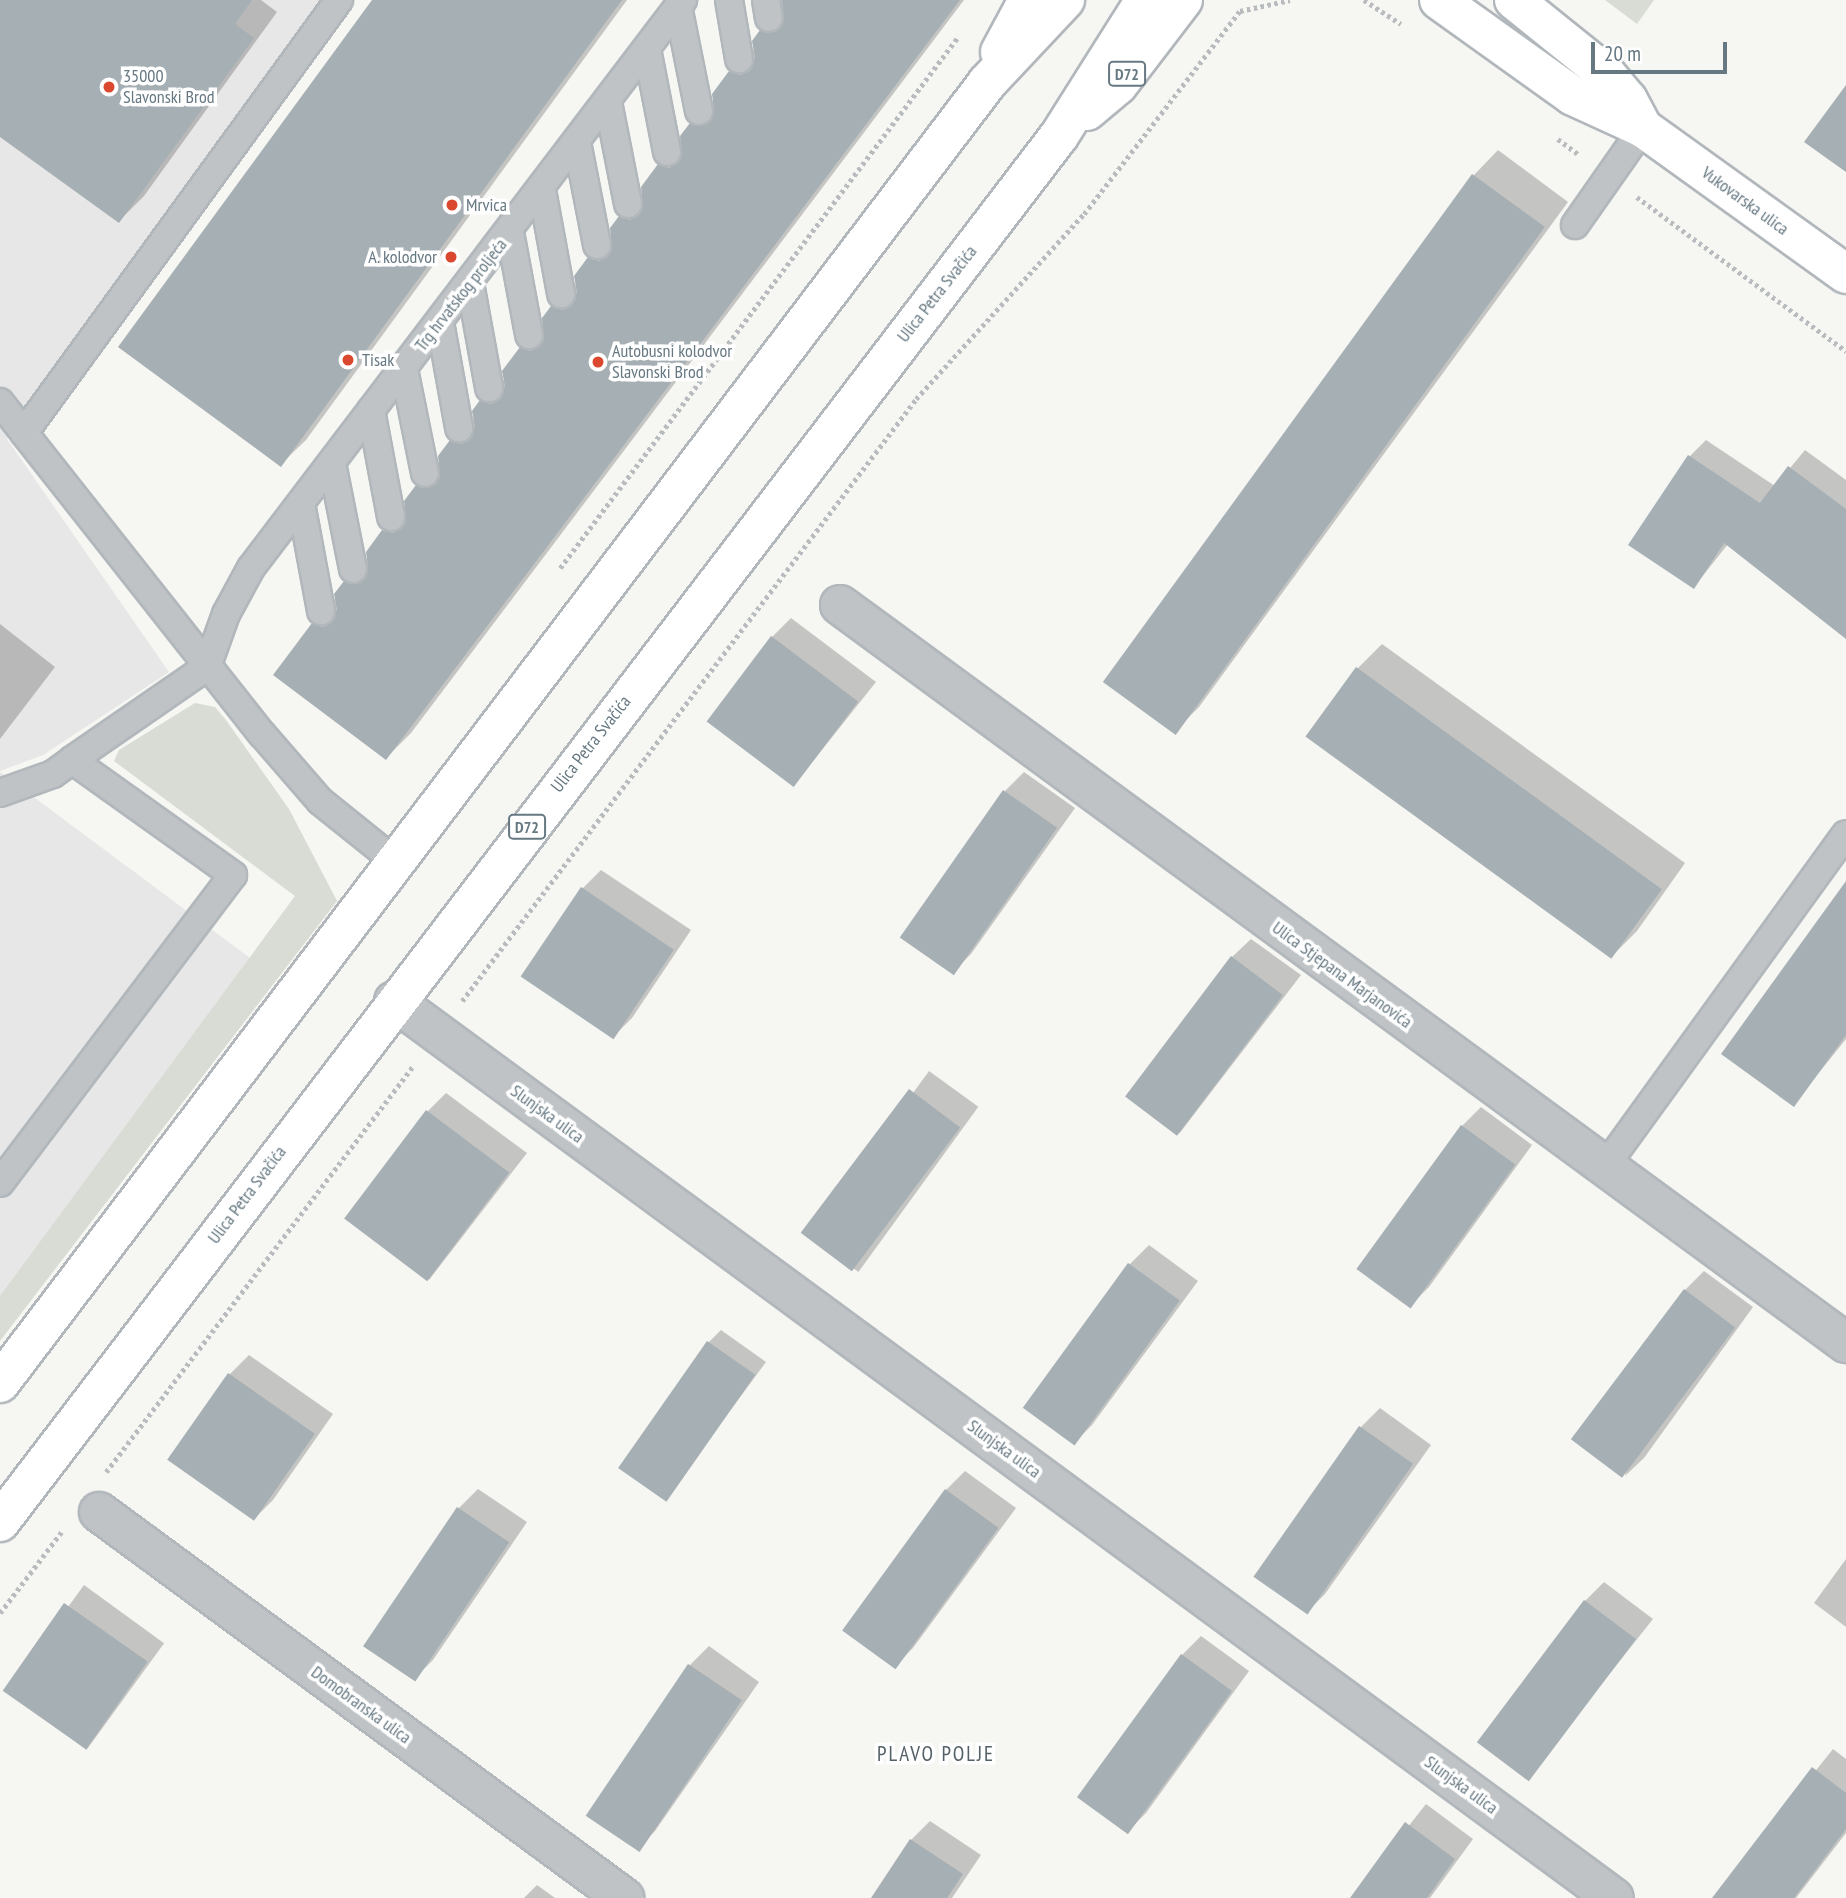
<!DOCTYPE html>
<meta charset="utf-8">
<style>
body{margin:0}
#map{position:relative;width:1846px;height:1898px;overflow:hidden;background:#f6f6f3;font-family:"PT Sans Narrow",sans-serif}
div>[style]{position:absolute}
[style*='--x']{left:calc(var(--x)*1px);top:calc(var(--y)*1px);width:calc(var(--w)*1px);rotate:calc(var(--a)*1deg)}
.built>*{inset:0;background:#e6e7e6}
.green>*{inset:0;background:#d8dcd4}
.shadow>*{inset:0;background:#0003;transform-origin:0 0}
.building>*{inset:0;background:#a6afb3;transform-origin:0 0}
.path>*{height:4.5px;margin-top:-2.25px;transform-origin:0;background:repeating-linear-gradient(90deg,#b9bcbe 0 3.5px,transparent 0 7px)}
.roads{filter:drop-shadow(2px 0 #b1b7bb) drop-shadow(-2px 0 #b1b7bb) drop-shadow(0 2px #b1b7bb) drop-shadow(0 -2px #b1b7bb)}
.service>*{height:26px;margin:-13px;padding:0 13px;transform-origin:13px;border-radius:13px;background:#bfc3c6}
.minor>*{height:38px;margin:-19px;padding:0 19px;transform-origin:19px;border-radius:19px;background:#bfc3c6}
.secondary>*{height:38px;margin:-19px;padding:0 19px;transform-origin:19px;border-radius:19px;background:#fff}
.primary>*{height:38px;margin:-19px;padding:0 19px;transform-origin:19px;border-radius:19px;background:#fff}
.dots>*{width:19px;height:19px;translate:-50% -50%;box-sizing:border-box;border:4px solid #fff;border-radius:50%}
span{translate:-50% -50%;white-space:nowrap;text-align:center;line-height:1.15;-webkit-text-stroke:7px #fff;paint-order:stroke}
.shield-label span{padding:2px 5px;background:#fff;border:2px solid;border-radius:5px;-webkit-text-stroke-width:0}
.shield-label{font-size:16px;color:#667882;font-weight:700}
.poi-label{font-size:18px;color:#667882}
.left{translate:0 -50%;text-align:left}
.right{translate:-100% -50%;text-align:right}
.street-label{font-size:18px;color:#667882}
.quarter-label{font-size:21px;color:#546168;letter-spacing:2px}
.scale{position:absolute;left:1591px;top:42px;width:136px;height:32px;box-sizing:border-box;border:4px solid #667882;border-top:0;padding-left:9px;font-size:21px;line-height:24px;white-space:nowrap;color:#667882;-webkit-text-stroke:5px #fff;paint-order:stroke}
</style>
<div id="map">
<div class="built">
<div style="clip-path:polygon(0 0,323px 0,7px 439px,169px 672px,43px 755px,0 771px)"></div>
<div style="clip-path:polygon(0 772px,250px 958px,0 1297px)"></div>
</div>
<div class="green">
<div style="clip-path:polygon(1605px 0,1654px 0,1637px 24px)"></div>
<div style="clip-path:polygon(195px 703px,215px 707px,226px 720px,289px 809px,337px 901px,0 1341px,0 1296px,295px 896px,114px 761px,119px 750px)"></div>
</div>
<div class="shadow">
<div style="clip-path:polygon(0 0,261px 0,277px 12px,144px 196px,119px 221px,0 134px)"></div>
<div style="clip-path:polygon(374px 0,627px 0,306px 440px,281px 464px)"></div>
<div style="clip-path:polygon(785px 0,964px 0,411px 733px,386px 758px,313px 624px,369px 559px,384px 531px,474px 418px,481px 402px,505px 378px,553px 307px,577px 283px,589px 259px,612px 236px,620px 217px,643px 194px,691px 124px,715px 100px,730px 72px,755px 48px,761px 31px,785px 7px)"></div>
<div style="clip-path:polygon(1498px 150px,1568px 202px,1199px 707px,1174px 732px,1104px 681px,1474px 175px)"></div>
<div style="clip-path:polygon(1706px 440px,1775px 486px,1805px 450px,1846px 480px,1846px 633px,1728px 544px,1694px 587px,1690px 456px)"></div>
<div style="clip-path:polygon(791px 618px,876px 682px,794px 785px,772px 637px)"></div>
<div style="clip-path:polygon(0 624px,55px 667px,0 739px)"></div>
<div style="clip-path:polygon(1382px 644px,1685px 863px,1637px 931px,1612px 956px,1357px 669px)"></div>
<div style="clip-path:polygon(1024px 772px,1075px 808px,971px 954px,952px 973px,901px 937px,1005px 791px)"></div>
<div style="clip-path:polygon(601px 870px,691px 930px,632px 1018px,613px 1037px,582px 889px)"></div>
<div style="clip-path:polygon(1846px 884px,1846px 1039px,1794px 1104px)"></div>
<div style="clip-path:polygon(1251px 939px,1301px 975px,1179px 1134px,1232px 957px)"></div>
<div style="left:929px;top:1071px;width:61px;height:204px;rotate:36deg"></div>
<div style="clip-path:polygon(446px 1093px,527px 1153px,429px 1280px,427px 1112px)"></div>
<div style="clip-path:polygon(1481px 1107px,1532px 1145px,1429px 1287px,1410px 1306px,1462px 1126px)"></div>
<div style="clip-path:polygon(1149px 1245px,1198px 1281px,1092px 1425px,1074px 1443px,1025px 1407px,1130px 1264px)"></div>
<div style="clip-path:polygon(1704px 1271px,1753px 1307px,1644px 1458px,1625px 1476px,1685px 1290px)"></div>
<div style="clip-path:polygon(721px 1330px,766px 1362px,665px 1499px,709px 1342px)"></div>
<div style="clip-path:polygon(249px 1355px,333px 1414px,273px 1500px,254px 1519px,169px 1460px,230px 1374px)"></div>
<div style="clip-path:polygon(1380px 1408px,1431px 1445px,1325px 1594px,1306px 1613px,1255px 1577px,1361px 1427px)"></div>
<div style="clip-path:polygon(965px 1471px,1016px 1508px,913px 1648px,894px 1667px,946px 1490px)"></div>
<div style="clip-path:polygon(478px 1489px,527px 1522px,433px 1660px,414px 1679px,365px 1646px,459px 1508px)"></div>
<div style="clip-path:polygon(1846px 1559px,1846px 1627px,1814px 1603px)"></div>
<div style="clip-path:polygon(1604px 1582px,1653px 1619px,1528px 1777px,1585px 1601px)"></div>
<div style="left:84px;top:1585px;width:99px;height:132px;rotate:36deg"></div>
<div style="clip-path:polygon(1201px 1636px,1249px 1671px,1146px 1813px,1127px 1832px,1182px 1655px)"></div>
<div style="clip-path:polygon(709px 1646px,759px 1682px,655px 1831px,636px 1850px,690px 1665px)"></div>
<div style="clip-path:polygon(1833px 1749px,1846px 1759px,1846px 1833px,1796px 1898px,1714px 1898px)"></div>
<div style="clip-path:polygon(1426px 1804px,1473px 1839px,1430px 1898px,1352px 1898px)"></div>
<div style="clip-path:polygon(930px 1821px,981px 1855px,952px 1898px,873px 1898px,911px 1840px)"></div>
<div style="clip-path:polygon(537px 1885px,555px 1898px,524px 1898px)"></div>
</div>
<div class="building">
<div style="clip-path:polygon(0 0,252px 0,235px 24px,254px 38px,119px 223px,0 137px)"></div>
<div style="clip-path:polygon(372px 0,622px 0,281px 467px,118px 347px)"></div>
<div style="clip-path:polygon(782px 0,960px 0,386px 760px,273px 675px,312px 623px,323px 627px,332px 622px,337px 609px,334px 594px,344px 581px,355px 584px,364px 580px,368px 567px,366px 552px,382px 530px,393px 533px,402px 528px,406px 522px,404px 501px,416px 485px,427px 488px,436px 484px,440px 477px,438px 456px,450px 440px,461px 444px,470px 440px,475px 426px,472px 411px,480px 400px,491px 404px,500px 400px,505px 386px,502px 371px,520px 347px,531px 351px,540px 346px,544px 340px,542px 318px,551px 306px,563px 310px,572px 305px,577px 292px,574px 276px,588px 257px,599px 261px,608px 256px,612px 249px,610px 228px,619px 216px,630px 220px,639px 215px,643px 208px,641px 187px,658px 164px,669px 168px,678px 163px,682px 156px,680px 136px,690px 123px,701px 126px,710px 122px,714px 109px,712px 94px,729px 71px,741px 75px,750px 71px,755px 57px,752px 41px,760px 30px,772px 33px,783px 24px)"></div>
<div style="clip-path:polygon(1846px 85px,1846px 172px,1804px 142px)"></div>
<div style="left:1472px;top:174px;width:90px;height:628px;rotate:36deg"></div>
<div style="clip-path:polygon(1688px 455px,1760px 503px,1788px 466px,1846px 509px,1846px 639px,1724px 543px,1694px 589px,1628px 545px)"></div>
<div style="left:771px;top:636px;width:109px;height:107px;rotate:37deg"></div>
<div style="left:1356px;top:667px;width:378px;height:86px;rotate:36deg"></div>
<div style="left:1003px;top:790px;width:66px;height:180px;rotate:35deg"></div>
<div style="clip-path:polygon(1846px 881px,1846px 1035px,1794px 1107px,1721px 1054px)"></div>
<div style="left:581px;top:887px;width:112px;height:108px;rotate:34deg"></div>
<div style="left:1231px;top:956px;width:65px;height:176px;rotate:37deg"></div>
<div style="left:909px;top:1089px;width:64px;height:180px;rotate:37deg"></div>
<div style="left:426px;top:1110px;width:104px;height:136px;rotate:37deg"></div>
<div style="left:1461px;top:1125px;width:67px;height:178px;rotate:36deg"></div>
<div style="left:1128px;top:1263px;width:64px;height:179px;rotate:36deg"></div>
<div style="left:1684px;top:1289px;width:64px;height:188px;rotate:37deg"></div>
<div style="left:707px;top:1341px;width:59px;height:155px;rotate:35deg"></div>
<div style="left:228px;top:1373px;width:106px;height:106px;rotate:35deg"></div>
<div style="left:1359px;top:1426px;width:66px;height:184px;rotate:35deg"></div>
<div style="left:945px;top:1489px;width:66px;height:175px;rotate:36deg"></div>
<div style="left:457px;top:1507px;width:63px;height:168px;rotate:34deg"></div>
<div style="left:1584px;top:1600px;width:65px;height:178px;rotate:37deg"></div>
<div style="left:64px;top:1603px;width:102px;height:107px;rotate:35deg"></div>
<div style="left:1181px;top:1654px;width:63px;height:177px;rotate:36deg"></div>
<div style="left:688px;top:1664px;width:65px;height:183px;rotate:34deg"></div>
<div style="clip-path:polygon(1812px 1767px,1846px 1793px,1846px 1829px,1794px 1898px,1712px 1898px)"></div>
<div style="clip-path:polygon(1405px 1822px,1455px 1859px,1427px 1898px,1350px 1898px)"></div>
<div style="clip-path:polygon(910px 1839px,963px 1874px,947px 1898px,871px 1898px)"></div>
</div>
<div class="path">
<div style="--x:1364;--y:0;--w:44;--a:33"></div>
<div style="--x:1558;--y:139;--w:26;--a:37"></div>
<div style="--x:1637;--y:197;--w:260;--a:36.4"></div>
<div style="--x:560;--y:568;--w:664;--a:-53.15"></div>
<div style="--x:462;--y:1001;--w:754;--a:-52.98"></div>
<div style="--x:916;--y:399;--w:250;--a:-47.8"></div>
<div style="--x:1084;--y:214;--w:256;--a:-52.5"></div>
<div style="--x:1240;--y:11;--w:51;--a:-12.4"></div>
<div style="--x:106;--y:1472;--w:509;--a:-52.9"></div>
<div style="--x:0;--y:1613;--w:104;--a:-52.8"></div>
</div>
<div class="roads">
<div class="service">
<div style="--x:339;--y:0;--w:535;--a:126.04"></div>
<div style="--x:24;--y:433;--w:384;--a:51.7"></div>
<div style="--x:262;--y:734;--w:89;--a:49.1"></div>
<div style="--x:320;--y:801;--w:96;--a:38.7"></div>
<div style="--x:729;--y:0;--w:60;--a:80.4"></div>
<div style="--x:766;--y:0;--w:18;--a:81"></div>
<div style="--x:678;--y:6;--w:107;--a:78.7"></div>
<div style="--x:647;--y:49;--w:105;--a:79"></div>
<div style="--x:608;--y:102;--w:104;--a:78.9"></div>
<div style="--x:577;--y:142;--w:105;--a:79"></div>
<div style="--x:542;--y:190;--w:106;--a:79.6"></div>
<div style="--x:1575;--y:225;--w:118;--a:-55"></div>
<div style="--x:510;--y:232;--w:105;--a:79.5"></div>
<div style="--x:470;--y:283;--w:107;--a:79.7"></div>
<div style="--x:440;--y:322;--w:108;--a:79.8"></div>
<div style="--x:404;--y:369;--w:106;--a:78.6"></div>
<div style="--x:0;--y:402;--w:39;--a:52"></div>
<div style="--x:371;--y:410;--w:109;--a:79.4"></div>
<div style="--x:332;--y:463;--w:108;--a:78.8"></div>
<div style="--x:301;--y:503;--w:110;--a:79.5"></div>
<div style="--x:207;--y:667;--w:56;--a:-70.3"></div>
<div style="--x:226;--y:614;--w:52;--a:-61.5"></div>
<div style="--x:251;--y:568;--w:714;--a:-52.74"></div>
<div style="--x:72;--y:760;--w:164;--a:-34.6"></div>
<div style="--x:0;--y:793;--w:56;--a:-19.7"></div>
<div style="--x:53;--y:774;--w:24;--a:-36"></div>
<div style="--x:72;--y:760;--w:198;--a:35.5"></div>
<div style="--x:233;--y:875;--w:386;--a:127.1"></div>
<div style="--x:1604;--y:1168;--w:412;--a:-54.1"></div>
</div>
<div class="minor">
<div style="--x:840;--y:605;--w:1248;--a:36.26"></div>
<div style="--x:394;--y:1001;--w:1514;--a:36.33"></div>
<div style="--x:99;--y:1512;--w:652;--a:36.32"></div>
</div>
<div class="secondary">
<div style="--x:1439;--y:0;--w:165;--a:35.6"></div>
<div style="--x:1573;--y:96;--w:77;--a:24.6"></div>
<div style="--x:1643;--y:128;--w:250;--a:35.7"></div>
<div style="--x:1514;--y:0;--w:118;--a:38.8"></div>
<div style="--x:1606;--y:74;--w:34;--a:50"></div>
<div style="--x:1628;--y:100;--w:32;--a:62"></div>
</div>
<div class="primary">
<div style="--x:1000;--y:52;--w:59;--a:-61.7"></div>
<div style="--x:1087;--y:111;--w:40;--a:-40"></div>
<div style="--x:1118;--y:85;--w:107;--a:-52.6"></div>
<div style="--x:0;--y:1383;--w:1632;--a:-52.79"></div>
<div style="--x:987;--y:83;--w:114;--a:-46.8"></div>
<div style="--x:0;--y:1522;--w:1744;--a:-52.62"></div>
<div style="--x:1059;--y:136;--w:161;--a:-57.7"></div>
</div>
</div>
<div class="dots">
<div style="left:109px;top:87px;background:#d9482f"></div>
<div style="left:452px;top:205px;background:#d9482f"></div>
<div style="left:451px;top:257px;background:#d9482f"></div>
<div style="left:348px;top:360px;background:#d9482f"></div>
<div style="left:598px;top:362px;background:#d9482f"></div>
</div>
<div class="shield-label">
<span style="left:1127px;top:74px">D72</span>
<span style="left:527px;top:827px">D72</span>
</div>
<div class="poi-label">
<span class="left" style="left:123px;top:87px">35000<br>Slavonski Brod</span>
<span class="left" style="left:466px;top:205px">Mrvica</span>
<span class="right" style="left:437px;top:257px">A. kolodvor</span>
<span class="left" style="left:612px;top:362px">Autobusni kolodvor<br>Slavonski Brod</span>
<span class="left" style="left:362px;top:360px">Tisak</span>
</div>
<div class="street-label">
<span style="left:1745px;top:201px;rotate:36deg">Vukovarska ulica</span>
<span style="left:937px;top:294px;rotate:-52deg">Ulica Petra Svačića</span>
<span style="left:461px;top:295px;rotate:-52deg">Trg hrvatskog proljeća</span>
<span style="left:591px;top:744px;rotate:-52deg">Ulica Petra Svačića</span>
<span style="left:1342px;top:975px;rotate:36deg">Ulica Stjepana Marjanovića</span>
<span style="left:547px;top:1114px;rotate:36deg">Slunjska ulica</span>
<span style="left:247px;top:1195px;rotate:-53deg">Ulica Petra Svačića</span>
<span style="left:1004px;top:1449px;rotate:36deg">Slunjska ulica</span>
<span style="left:361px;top:1705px;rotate:36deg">Domobranska ulica</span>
<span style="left:1461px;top:1785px;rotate:36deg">Slunjska ulica</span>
</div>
<div class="quarter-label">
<span style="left:936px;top:1754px">PLAVO POLJE</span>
</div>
<div class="scale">20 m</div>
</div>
